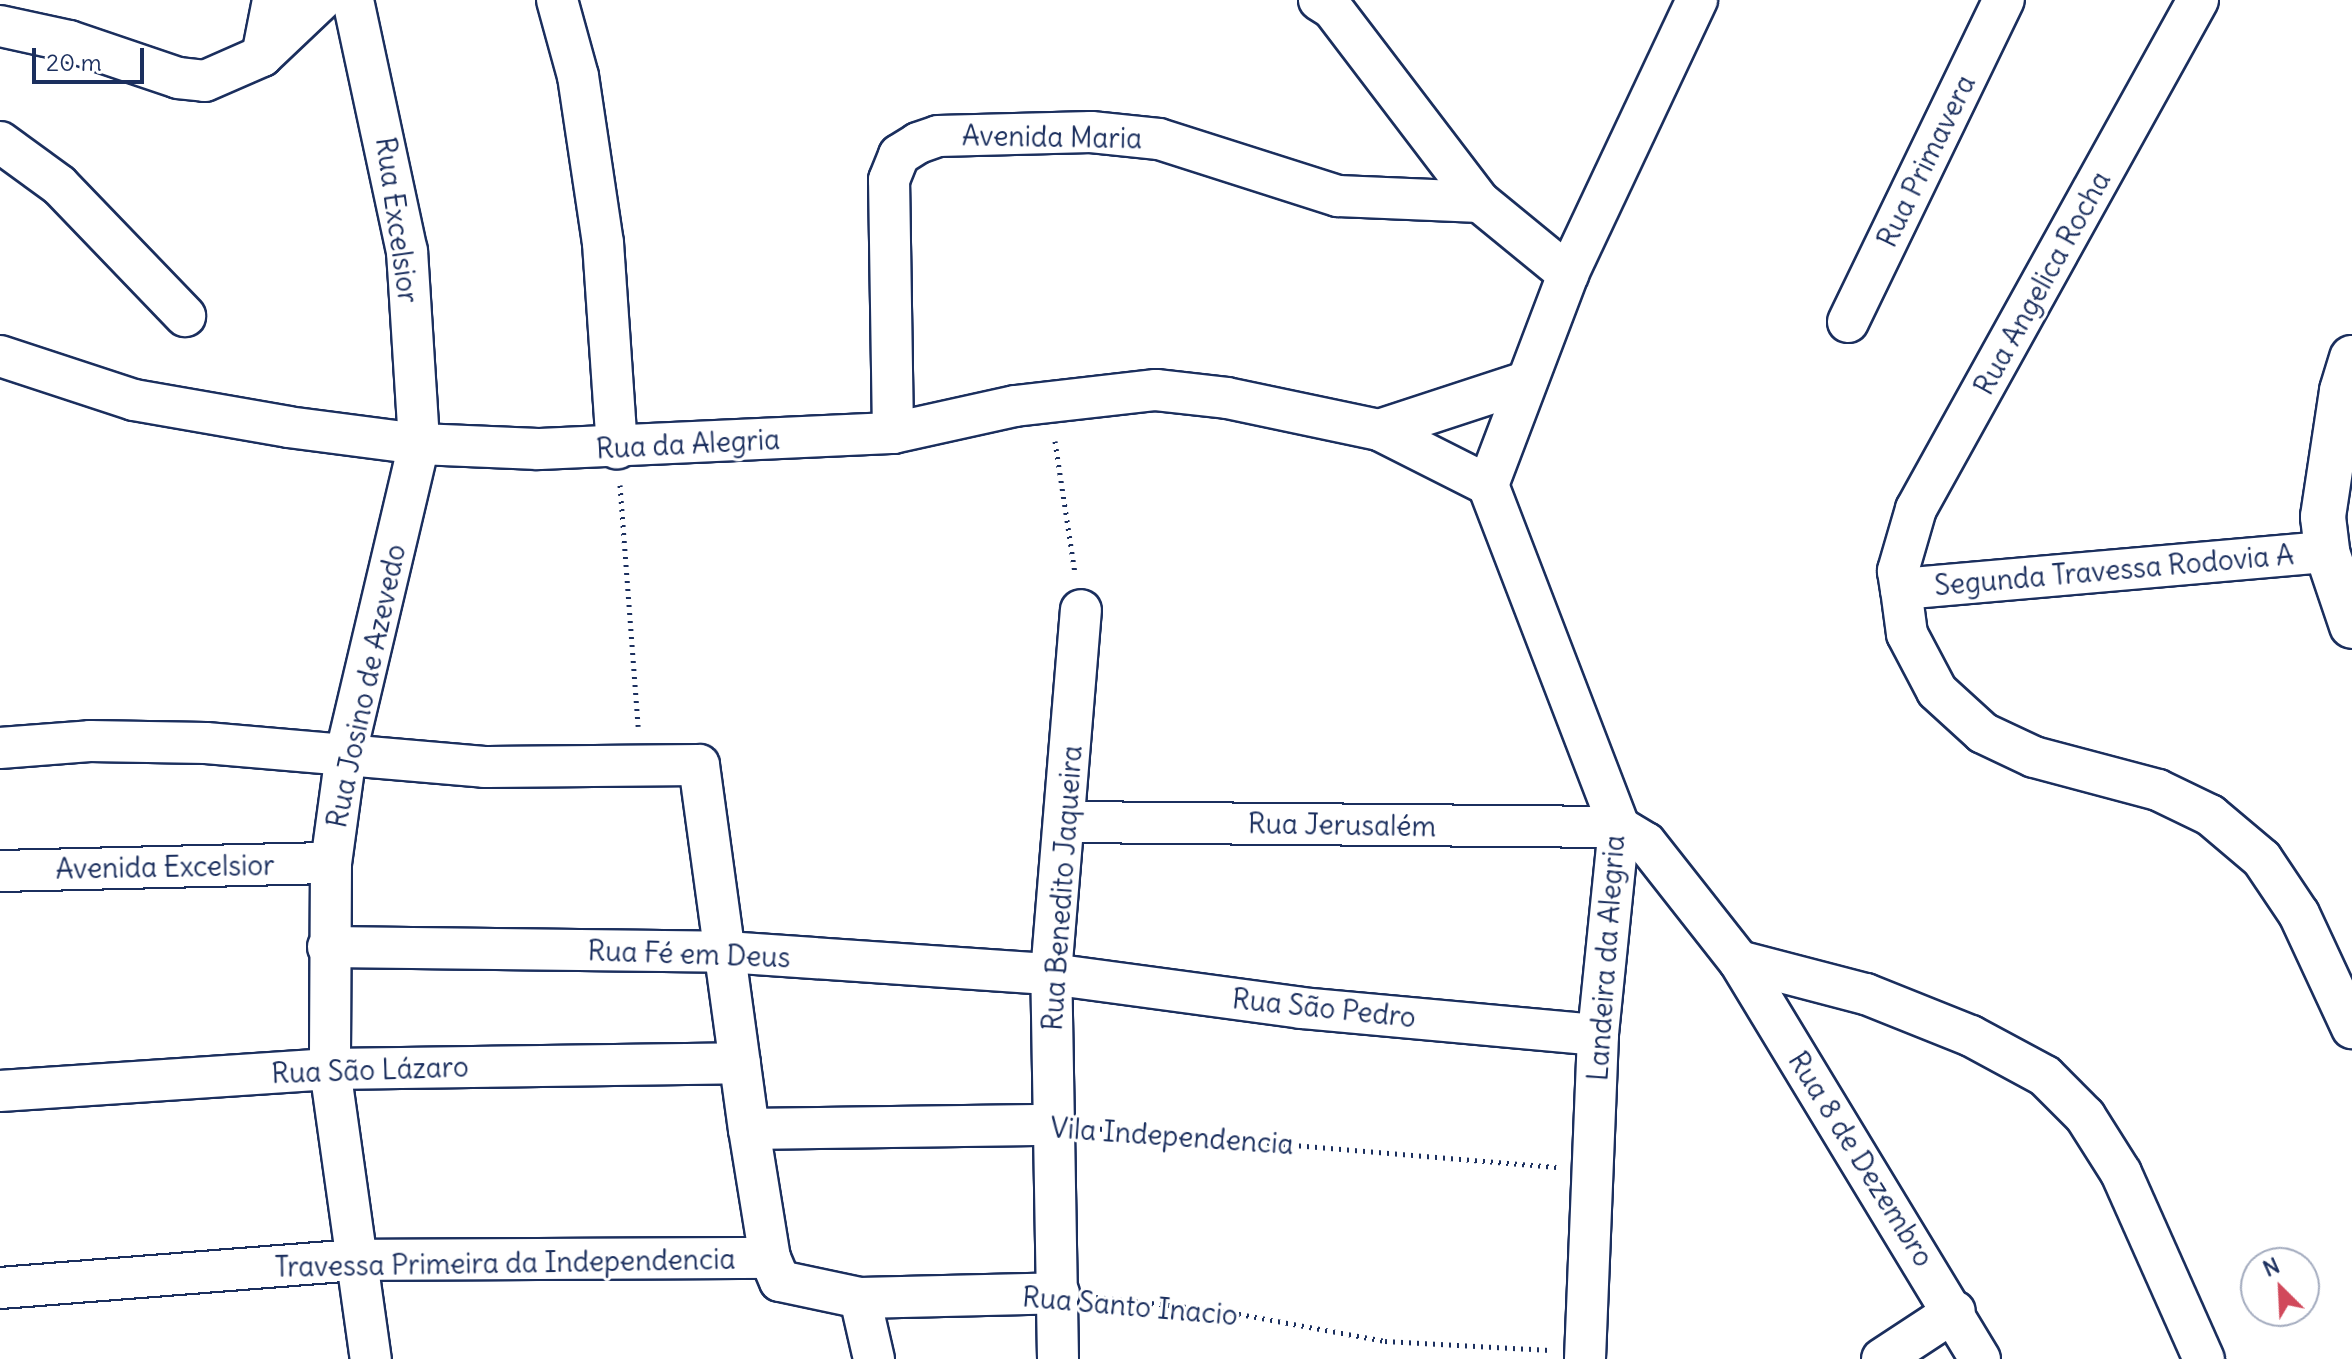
<!DOCTYPE html>
<meta charset="utf-8">
<style>
body{margin:0}
#map{position:relative;width:2352px;height:1359px;overflow:hidden;background:#fff;font-family:Delius,sans-serif}
div>[style]{position:absolute}
[style*='--x']{left:calc(var(--x)*1px);top:calc(var(--y)*1px);width:calc(var(--w)*1px);rotate:calc(var(--a)*1deg)}
.path>*{height:5px;margin-top:-2.5px;transform-origin:0;background:repeating-linear-gradient(90deg,#1b2f5e 0 2px,transparent 0 8px)}
.roads{filter:drop-shadow(2px 0 #1b2f5e) drop-shadow(-2px 0 #1b2f5e) drop-shadow(0 2px #1b2f5e) drop-shadow(0 -2px #1b2f5e)}
.minor>*{height:40px;margin:-20px;padding:0 20px;transform-origin:20px;border-radius:20px;background:#fff}
.tertiary>*{height:44px;margin:-22px;padding:0 22px;transform-origin:22px;border-radius:22px;background:#fff}
span{translate:-50% -50%;white-space:nowrap;text-align:center;line-height:1.15;-webkit-text-stroke:6px #fff;paint-order:stroke}
.street-label{font-size:28px;color:#1b2f5e}
.north{position:absolute;left:2240px;top:1247px;width:80px;height:80px;box-sizing:border-box;background:#fff;border:2px solid #a4acbf;border-radius:50%;rotate:336deg;font-size:22px;font-weight:700;line-height:32px;text-align:center;color:#1b2f5e}
.north::after{content:'';display:block;margin:auto;width:28px;height:36px;background:#d1495b;clip-path:polygon(50% 0,100% 100%,50% 72%,0 100%)}
.scale{position:absolute;left:32px;top:48px;width:112px;height:36px;box-sizing:border-box;border:4px solid #1b2f5e;border-top:0;padding-left:10px;font-size:24px;line-height:28px;white-space:nowrap;color:#1b2f5e;-webkit-text-stroke:6px #fff;paint-order:stroke}
</style>
<div id="map">
<div class="path">
<div style="--x:1055;--y:441;--w:134;--a:81.4"></div>
<div style="--x:620;--y:485;--w:242;--a:85.7"></div>
<div style="--x:1092;--y:1128;--w:466;--a:4.8"></div>
<div style="--x:1096;--y:1297;--w:128;--a:6.3"></div>
<div style="--x:1223;--y:1311;--w:165;--a:10.5"></div>
<div style="--x:1385;--y:1341;--w:165;--a:3.1"></div>
</div>
<div class="roads">
<div class="minor">
<div style="--x:353;--y:0;--w:257;--a:77.9"></div>
<div style="--x:407;--y:251;--w:193;--a:86.4"></div>
<div style="--x:419;--y:444;--w:318;--a:103.3"></div>
<div style="--x:346;--y:754;--w:110;--a:97.8"></div>
<div style="--x:331;--y:863;--w:206;--a:90.3"></div>
<div style="--x:330;--y:1069;--w:293;--a:82"></div>
<div style="--x:557;--y:0;--w:79;--a:74.6"></div>
<div style="--x:578;--y:76;--w:169;--a:81.5"></div>
<div style="--x:603;--y:243;--w:206;--a:86.1"></div>
<div style="--x:1319;--y:0;--w:15;--a:32"></div>
<div style="--x:1332;--y:8;--w:244;--a:52.7"></div>
<div style="--x:1480;--y:202;--w:114;--a:39.3"></div>
<div style="--x:2198;--y:0;--w:582;--a:118.99"></div>
<div style="--x:1916;--y:509;--w:65;--a:106.2"></div>
<div style="--x:1898;--y:571;--w:18;--a:81"></div>
<div style="--x:1901;--y:589;--w:45;--a:82.4"></div>
<div style="--x:1907;--y:634;--w:64;--a:62.2"></div>
<div style="--x:1937;--y:691;--w:62;--a:42.4"></div>
<div style="--x:1983;--y:733;--w:56;--a:25.2"></div>
<div style="--x:2034;--y:757;--w:128;--a:14.9"></div>
<div style="--x:2158;--y:790;--w:58;--a:25.7"></div>
<div style="--x:2210;--y:815;--w:68;--a:40.2"></div>
<div style="--x:2262;--y:859;--w:66;--a:56.1"></div>
<div style="--x:2299;--y:914;--w:126;--a:65.1"></div>
<div style="--x:0;--y:26;--w:71;--a:12.3"></div>
<div style="--x:69;--y:41;--w:115;--a:18.7"></div>
<div style="--x:178;--y:78;--w:27;--a:6"></div>
<div style="--x:205;--y:81;--w:62;--a:-23.7"></div>
<div style="--x:262;--y:56;--w:81;--a:-43.5"></div>
<div style="--x:262;--y:56;--w:57;--a:-78.9"></div>
<div style="--x:0;--y:142;--w:73;--a:36.1"></div>
<div style="--x:59;--y:185;--w:182;--a:46.1"></div>
<div style="--x:1848;--y:322;--w:358;--a:-64.2"></div>
<div style="--x:0;--y:356;--w:141;--a:18.2"></div>
<div style="--x:134;--y:400;--w:156;--a:9.9"></div>
<div style="--x:288;--y:427;--w:132;--a:7.4"></div>
<div style="--x:419;--y:444;--w:119;--a:2.4"></div>
<div style="--x:538;--y:449;--w:355;--a:-2.6"></div>
<div style="--x:893;--y:433;--w:125;--a:-12.5"></div>
<div style="--x:1015;--y:406;--w:142;--a:-6.5"></div>
<div style="--x:1156;--y:390;--w:71;--a:6.4"></div>
<div style="--x:1227;--y:398;--w:155;--a:11.9"></div>
<div style="--x:1379;--y:430;--w:122;--a:26.8"></div>
<div style="--x:1379;--y:430;--w:155;--a:-18.1"></div>
<div style="--x:893;--y:433;--w:253;--a:-90.9"></div>
<div style="--x:889;--y:180;--w:27;--a:-68"></div>
<div style="--x:899;--y:155;--w:22;--a:-32"></div>
<div style="--x:918;--y:143;--w:21;--a:-19"></div>
<div style="--x:938;--y:136;--w:153;--a:-1.5"></div>
<div style="--x:1091;--y:132;--w:68;--a:5.9"></div>
<div style="--x:1159;--y:139;--w:188;--a:17.7"></div>
<div style="--x:1338;--y:196;--w:142;--a:2.4"></div>
<div style="--x:1488;--y:485;--w:366;--a:69"></div>
<div style="--x:1619;--y:827;--w:209;--a:95.8"></div>
<div style="--x:1598;--y:1035;--w:324;--a:92.3"></div>
<div style="--x:1488;--y:485;--w:226;--a:-69.2"></div>
<div style="--x:1568;--y:274;--w:303;--a:-64.8"></div>
<div style="--x:1901;--y:589;--w:428;--a:-5"></div>
<div style="--x:0;--y:748;--w:90;--a:-4.4"></div>
<div style="--x:90;--y:741;--w:116;--a:1"></div>
<div style="--x:206;--y:743;--w:279;--a:4.9"></div>
<div style="--x:484;--y:767;--w:215;--a:-0.5"></div>
<div style="--x:699;--y:765;--w:367;--a:82.2"></div>
<div style="--x:749;--y:1129;--w:131;--a:80.8"></div>
<div style="--x:770;--y:1258;--w:25;--a:67"></div>
<div style="--x:780;--y:1281;--w:82;--a:12"></div>
<div style="--x:860;--y:1298;--w:199;--a:-1.4"></div>
<div style="--x:1066;--y:822;--w:553;--a:0.52"></div>
<div style="--x:1619;--y:827;--w:31;--a:31"></div>
<div style="--x:1646;--y:843;--w:150;--a:51.8"></div>
<div style="--x:0;--y:871;--w:331;--a:-1.4"></div>
<div style="--x:328;--y:947;--w:398;--a:0.7"></div>
<div style="--x:726;--y:952;--w:326;--a:3.9"></div>
<div style="--x:1051;--y:974;--w:252;--a:7.7"></div>
<div style="--x:1301;--y:1008;--w:298;--a:5.2"></div>
<div style="--x:0;--y:1091;--w:331;--a:-3.8"></div>
<div style="--x:330;--y:1069;--w:410;--a:-0.8"></div>
<div style="--x:749;--y:1129;--w:303;--a:-0.8"></div>
<div style="--x:0;--y:1288;--w:357;--a:-4.5"></div>
<div style="--x:356;--y:1260;--w:414;--a:-0.3"></div>
<div style="--x:860;--y:1298;--w:63;--a:77.1"></div>
<div style="--x:1058;--y:1359;--w:385;--a:-91"></div>
<div style="--x:1051;--y:974;--w:365;--a:-85.3"></div>
<div style="--x:1882;--y:1359;--w:87;--a:-33.3"></div>
<div style="--x:1980;--y:1359;--w:465;--a:-121.2"></div>
<div style="--x:1739;--y:961;--w:131;--a:14.6"></div>
<div style="--x:1866;--y:994;--w:113;--a:21.8"></div>
<div style="--x:1971;--y:1036;--w:84;--a:28.4"></div>
<div style="--x:2045;--y:1076;--w:57;--a:45"></div>
<div style="--x:2085;--y:1116;--w:67;--a:57.7"></div>
<div style="--x:2121;--y:1173;--w:204;--a:66"></div>
</div>
<div class="tertiary">
<div style="--x:2352;--y:358;--w:34;--a:107"></div>
<div style="--x:2342;--y:391;--w:127;--a:98.6"></div>
<div style="--x:2323;--y:517;--w:35;--a:83"></div>
<div style="--x:2327;--y:552;--w:78;--a:71.3"></div>
</div>
</div>
<div class="street-label">
<span style="left:1052px;top:137px;rotate:1deg">Avenida Maria</span>
<span style="left:1926px;top:161px;rotate:-64deg">Rua Primavera</span>
<span style="left:397px;top:220px;rotate:82deg">Rua Excelsior</span>
<span style="left:2042px;top:283px;rotate:-61deg">Rua Angelica Rocha</span>
<span style="left:688px;top:444px;rotate:-3deg">Rua da Alegria</span>
<span style="left:2114px;top:570px;rotate:-5deg">Segunda Travessa Rodovia A</span>
<span style="left:366px;top:686px;rotate:-78deg">Rua Josino de Azevedo</span>
<span style="left:1342px;top:825px;rotate:1deg">Rua Jerusalém</span>
<span style="left:165px;top:867px;rotate:-1deg">Avenida Excelsior</span>
<span style="left:1062px;top:888px;rotate:-86deg">Rua Benedito Jaqueira</span>
<span style="left:689px;top:954px;rotate:2deg">Rua Fé em Deus</span>
<span style="left:1606px;top:958px;rotate:-86deg">Landeira da Alegria</span>
<span style="left:1324px;top:1008px;rotate:6deg">Rua São Pedro</span>
<span style="left:370px;top:1070px;rotate:-2deg">Rua São Lázaro</span>
<span style="left:1172px;top:1136px;rotate:4deg">Vila Independencia</span>
<span style="left:1861px;top:1159px;rotate:58deg">Rua 8 de Dezembro</span>
<span style="left:505px;top:1263px;rotate:-1deg">Travessa Primeira da Independencia</span>
<span style="left:1130px;top:1306px;rotate:5deg">Rua Santo Inacio</span>
</div>
<div class="north">N</div>
<div class="scale">20 m</div>
</div>
